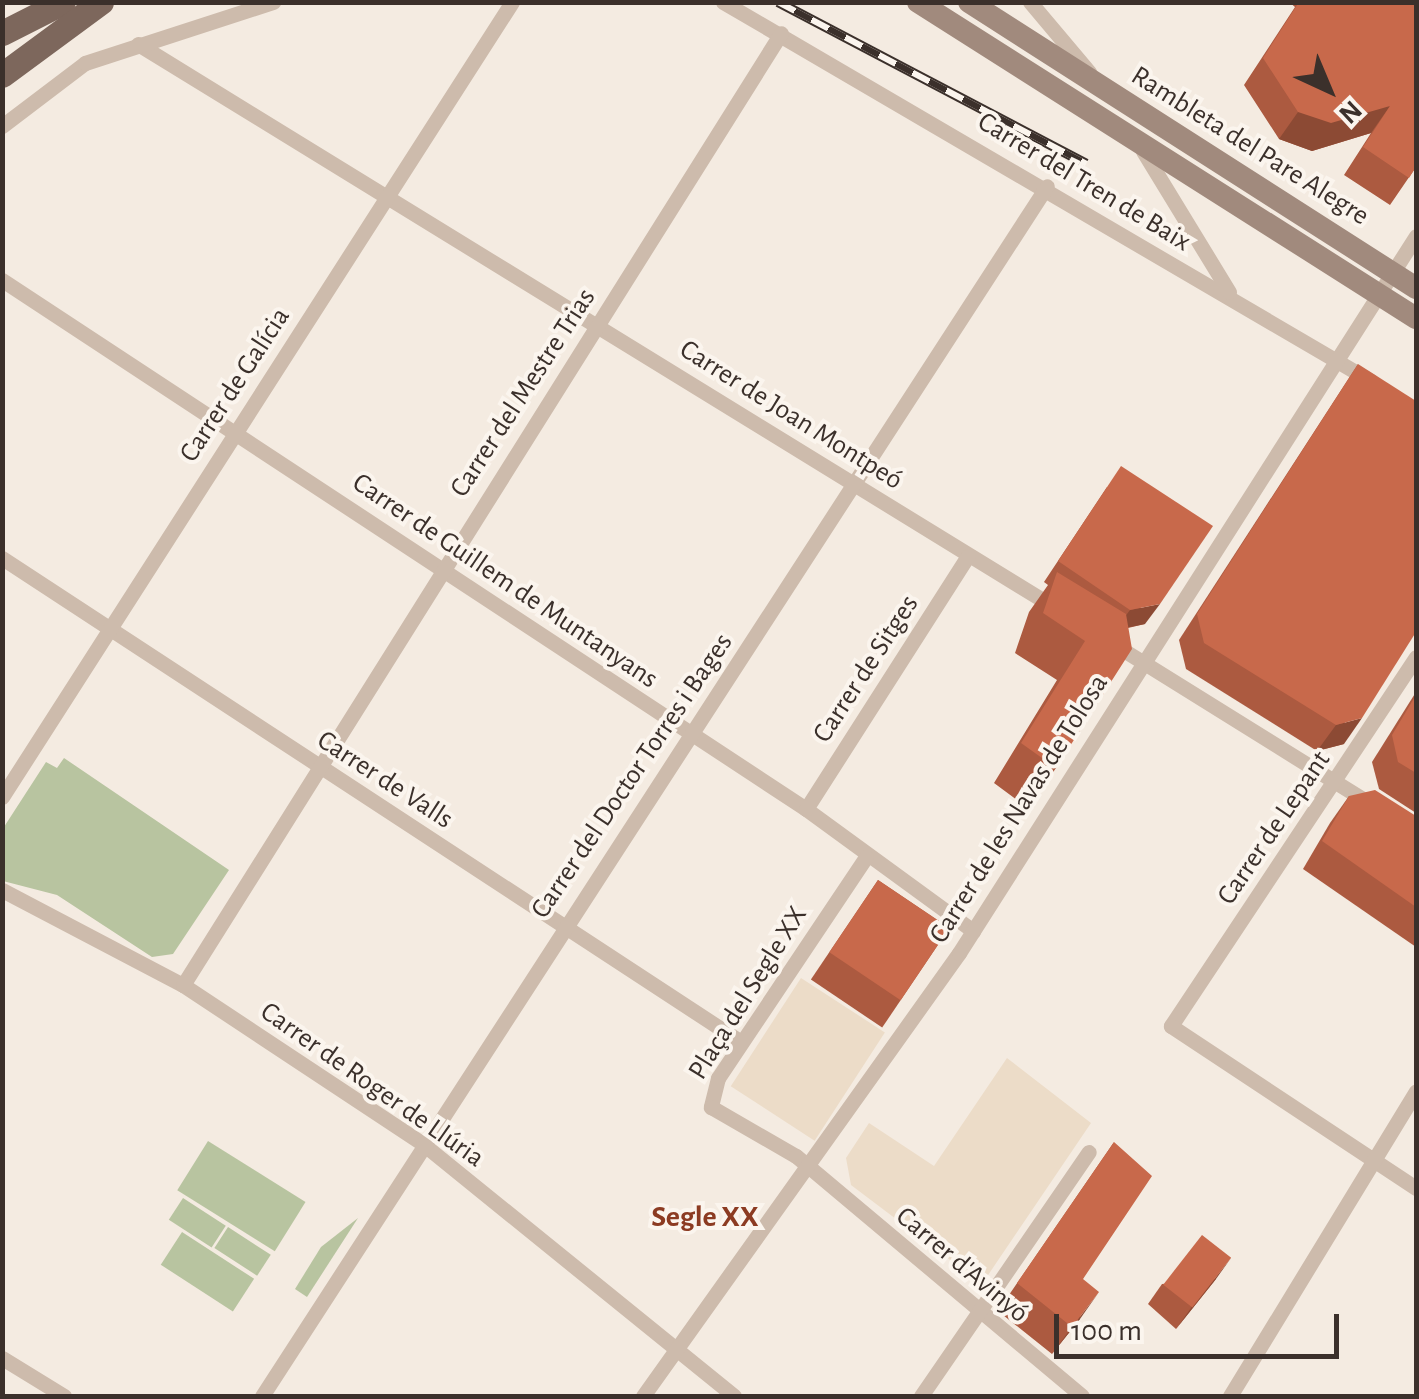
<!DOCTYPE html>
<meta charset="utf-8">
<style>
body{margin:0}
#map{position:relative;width:1419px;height:1399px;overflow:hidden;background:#f4ebe1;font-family:"Alegreya Sans",sans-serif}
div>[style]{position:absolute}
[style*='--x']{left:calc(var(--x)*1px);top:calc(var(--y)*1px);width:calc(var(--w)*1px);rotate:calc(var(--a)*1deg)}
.green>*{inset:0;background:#b8c4a0;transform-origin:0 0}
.plaza>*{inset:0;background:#ecdcc8;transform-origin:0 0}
.street>*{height:15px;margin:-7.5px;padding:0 7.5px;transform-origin:7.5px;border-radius:7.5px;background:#cdbbac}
.secondary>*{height:22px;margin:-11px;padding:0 11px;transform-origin:11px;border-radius:11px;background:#a18a7d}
.primary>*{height:25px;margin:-12.5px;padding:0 12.5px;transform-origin:12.5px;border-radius:12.5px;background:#7d675c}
.rail>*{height:10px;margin-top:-5px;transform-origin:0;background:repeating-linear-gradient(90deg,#fbf5ee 0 19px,#3b302b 0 38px);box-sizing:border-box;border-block:2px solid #3b302b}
.wall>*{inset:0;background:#ac5a40;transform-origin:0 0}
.shaded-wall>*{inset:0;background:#8c4a34}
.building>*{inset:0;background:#c8694b;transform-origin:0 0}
span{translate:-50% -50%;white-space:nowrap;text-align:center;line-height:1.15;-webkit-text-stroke:8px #fbf5ee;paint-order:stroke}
.street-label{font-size:28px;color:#3b302b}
.neighbourhood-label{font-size:30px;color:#8c3b22;font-weight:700}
.frame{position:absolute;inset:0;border:5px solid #3b302b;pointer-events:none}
.north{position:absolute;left:1279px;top:40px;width:100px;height:100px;-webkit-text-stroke:8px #fbf5ee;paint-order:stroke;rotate:136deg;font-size:28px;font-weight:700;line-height:40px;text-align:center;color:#3b302b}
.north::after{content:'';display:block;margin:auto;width:35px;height:45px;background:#3b302b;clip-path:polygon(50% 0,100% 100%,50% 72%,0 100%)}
.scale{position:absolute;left:1054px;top:1314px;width:285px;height:45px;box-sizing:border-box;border:5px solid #3b302b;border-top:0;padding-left:12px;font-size:30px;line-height:35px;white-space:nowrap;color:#3b302b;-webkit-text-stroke:8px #fbf5ee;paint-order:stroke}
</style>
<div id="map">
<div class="green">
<div style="clip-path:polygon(64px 758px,229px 870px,173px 954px,152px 957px,57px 895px,3px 881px,2px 830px,46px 762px,57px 768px)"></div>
<div style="left:208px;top:1141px;width:115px;height:58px;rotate:32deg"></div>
<div style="left:183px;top:1198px;width:51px;height:26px;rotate:33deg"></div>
<div style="clip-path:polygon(358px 1218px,307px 1297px,295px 1289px,321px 1247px)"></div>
<div style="left:228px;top:1227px;width:51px;height:25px;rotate:33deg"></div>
<div style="left:182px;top:1232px;width:86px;height:39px;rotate:33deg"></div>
</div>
<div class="plaza">
<div style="left:801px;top:978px;width:100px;height:129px;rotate:33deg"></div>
<div style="clip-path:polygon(1007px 1058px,1091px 1123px,982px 1284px,851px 1185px,846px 1158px,869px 1123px,934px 1166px)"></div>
</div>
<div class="street">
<div style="--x:723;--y:2;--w:751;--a:30.32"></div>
<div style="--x:1030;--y:2;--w:92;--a:49.9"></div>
<div style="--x:138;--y:44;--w:1075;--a:31.58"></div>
<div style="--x:2;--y:126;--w:104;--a:-37.2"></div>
<div style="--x:85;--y:63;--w:198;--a:-18"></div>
<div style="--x:1143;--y:151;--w:165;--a:58.6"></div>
<div style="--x:2;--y:280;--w:962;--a:33.34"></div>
<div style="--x:806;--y:809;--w:207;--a:36.1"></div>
<div style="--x:2;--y:558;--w:883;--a:33.22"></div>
<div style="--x:1112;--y:643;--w:306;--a:31.9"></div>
<div style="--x:1416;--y:657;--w:443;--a:123.6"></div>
<div style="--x:1171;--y:1026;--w:294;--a:33.5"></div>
<div style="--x:2;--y:797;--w:945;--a:-57.32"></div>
<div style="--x:806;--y:809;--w:300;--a:-57.4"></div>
<div style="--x:866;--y:857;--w:266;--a:123.8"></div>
<div style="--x:718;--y:1078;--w:30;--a:104"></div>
<div style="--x:711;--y:1107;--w:98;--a:30"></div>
<div style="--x:796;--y:1156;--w:373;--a:40"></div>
<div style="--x:2;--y:890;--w:204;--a:27.7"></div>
<div style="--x:183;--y:985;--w:288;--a:33.5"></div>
<div style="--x:423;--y:1144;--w:400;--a:39"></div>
<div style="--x:183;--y:985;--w:1124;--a:-57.86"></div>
<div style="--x:2;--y:1358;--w:73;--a:31.5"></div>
<div style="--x:262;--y:1396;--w:1442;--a:-57.03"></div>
<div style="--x:643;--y:1396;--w:544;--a:-54.5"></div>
<div style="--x:959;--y:953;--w:850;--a:-57.49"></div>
<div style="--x:921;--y:1396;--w:296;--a:-55.5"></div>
<div style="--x:1230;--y:1396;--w:357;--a:-58.6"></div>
</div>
<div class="secondary">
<div style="--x:918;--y:2;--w:590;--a:32.4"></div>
<div style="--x:969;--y:2;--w:531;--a:32.61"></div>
</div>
<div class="primary">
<div style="--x:2;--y:33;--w:68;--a:-26.9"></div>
<div style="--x:2;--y:75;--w:123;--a:-36.4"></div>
</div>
<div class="rail">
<div style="--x:778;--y:2;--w:348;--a:27.7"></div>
</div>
<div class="wall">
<div style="clip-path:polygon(1289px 2px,1416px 2px,1416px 167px,1390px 205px,1344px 175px,1371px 133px,1312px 151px,1279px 139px,1244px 85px,1295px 7px)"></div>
<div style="clip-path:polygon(1358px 364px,1344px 744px,1317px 751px,1186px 669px,1179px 640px)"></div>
<div style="clip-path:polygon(1107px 487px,1145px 624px,1128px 628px,1056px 768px,1028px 808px,994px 783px,1057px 680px,1015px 653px,1029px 612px,1048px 585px,1044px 582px)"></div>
<div style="clip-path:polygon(1416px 692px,1416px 813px,1379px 789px,1372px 762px)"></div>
<div style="clip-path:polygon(1349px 796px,1416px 816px,1416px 947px,1303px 869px,1330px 823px)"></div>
<div style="left:878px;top:880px;width:86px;height:120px;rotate:34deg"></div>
<div style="clip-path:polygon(1114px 1142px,1083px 1279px,1080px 1319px,1052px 1354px,998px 1311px)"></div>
<div style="clip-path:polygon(1216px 1279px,1176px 1329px,1148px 1304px,1162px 1284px)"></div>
</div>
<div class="shaded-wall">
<div style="clip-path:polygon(1390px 106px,1371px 133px,1312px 151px,1279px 139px,1298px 112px)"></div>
<div style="clip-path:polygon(1160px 604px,1145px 624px,1115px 630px,1130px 610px)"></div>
<div style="clip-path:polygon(1362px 718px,1344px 744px,1317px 751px,1336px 725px)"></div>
<div style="clip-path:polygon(1231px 1258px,1216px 1279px,1176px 1329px,1191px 1308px)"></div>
<div style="clip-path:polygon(1099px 1292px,1080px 1319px,1052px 1354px,1072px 1327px)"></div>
</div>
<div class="building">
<div style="clip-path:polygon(1299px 2px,1416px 2px,1416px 167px,1409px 178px,1363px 147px,1390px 106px,1331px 123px,1298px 112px,1263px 58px)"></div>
<div style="clip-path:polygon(1358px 364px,1416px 401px,1416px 632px,1362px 718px,1336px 725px,1204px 643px,1197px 614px)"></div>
<div style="clip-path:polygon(1121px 466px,1213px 526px,1160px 604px,1130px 610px,1058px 561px)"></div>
<div style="clip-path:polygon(1057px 572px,1126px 614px,1132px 649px,1056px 768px,1021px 743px,1085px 641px,1043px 613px)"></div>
<div style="clip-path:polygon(1416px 695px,1416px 773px,1398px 762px,1392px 735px)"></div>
<div style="clip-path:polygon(1375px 790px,1416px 816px,1416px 907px,1322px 841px,1349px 796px)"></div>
<div style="left:878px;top:880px;width:86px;height:87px;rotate:34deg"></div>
<div style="clip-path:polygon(1114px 1142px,1152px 1176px,1083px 1279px,1099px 1292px,1072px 1327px,1017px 1283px)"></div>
<div style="left:1202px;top:1235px;width:37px;height:63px;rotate:38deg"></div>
</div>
<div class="street-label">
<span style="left:1250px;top:146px;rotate:32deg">Rambleta del Pare Alegre</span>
<span style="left:1084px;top:182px;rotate:31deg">Carrer del Tren de Baix</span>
<span style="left:235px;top:385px;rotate:-57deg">Carrer de Galícia</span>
<span style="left:523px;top:393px;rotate:-57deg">Carrer del Mestre Trias</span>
<span style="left:791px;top:415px;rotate:32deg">Carrer de Joan Montpeó</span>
<span style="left:505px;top:581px;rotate:34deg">Carrer de Guillem de Muntanyans</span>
<span style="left:866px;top:669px;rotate:-57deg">Carrer de Sitges</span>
<span style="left:632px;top:776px;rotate:-56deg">Carrer del Doctor Torres i Bages</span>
<span style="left:385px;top:780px;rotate:33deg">Carrer de Valls</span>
<span style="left:1019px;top:809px;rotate:-58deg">Carrer de les Navas de Tolosa</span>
<span style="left:1274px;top:828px;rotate:-56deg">Carrer de Lepant</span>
<span style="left:748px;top:993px;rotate:-58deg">Plaça del Segle XX</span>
<span style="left:372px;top:1085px;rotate:35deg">Carrer de Roger de Llúria</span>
<span style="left:962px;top:1265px;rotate:40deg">Carrer d'Avinyó</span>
</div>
<div class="neighbourhood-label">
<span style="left:705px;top:1217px">Segle XX</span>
</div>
<div class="frame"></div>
<div class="north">N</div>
<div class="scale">100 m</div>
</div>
